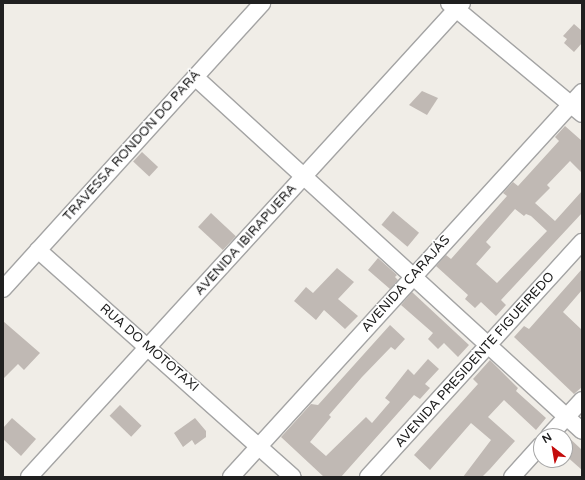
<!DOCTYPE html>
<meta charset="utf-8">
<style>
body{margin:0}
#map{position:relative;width:585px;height:480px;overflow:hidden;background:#f0ede7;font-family:"Varela Round",sans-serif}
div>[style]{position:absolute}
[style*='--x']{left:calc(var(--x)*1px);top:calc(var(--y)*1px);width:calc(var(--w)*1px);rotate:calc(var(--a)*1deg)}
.building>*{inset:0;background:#c0b9b4;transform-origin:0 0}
.roads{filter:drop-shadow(1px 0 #a4a4a4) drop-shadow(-1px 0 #a4a4a4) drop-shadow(0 1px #a4a4a4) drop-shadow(0 -1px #a4a4a4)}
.minor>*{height:16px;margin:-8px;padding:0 8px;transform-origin:8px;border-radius:8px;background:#fff}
span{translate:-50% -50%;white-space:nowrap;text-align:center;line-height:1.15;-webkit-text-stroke:3.5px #fff;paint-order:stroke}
.street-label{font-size:13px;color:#202020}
.frame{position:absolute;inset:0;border:4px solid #202020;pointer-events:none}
.north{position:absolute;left:533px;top:428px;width:40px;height:40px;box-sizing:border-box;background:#fff;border:1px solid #a6a6a6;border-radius:50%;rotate:329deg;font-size:11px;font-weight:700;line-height:16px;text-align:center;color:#202020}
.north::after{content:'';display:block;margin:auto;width:14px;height:18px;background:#c40c0c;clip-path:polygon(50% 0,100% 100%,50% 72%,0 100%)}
</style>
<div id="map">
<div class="building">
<div style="clip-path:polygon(574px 24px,582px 31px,582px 43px,574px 52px,564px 43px,567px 39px,563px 36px)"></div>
<div style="clip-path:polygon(422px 91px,438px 98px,427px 115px,409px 105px)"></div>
<div style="clip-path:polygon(evenodd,565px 126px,582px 141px,582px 173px,570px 161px,547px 185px,550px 188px,535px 203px,555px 221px,582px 191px,582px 213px,501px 300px,506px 305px,496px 316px,481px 302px,475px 308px,465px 299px,468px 295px,436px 266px,446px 255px,451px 259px,507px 196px,503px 193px,513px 182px,518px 186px,559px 141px,555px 137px,565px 126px,515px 209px,524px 216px,526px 214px,531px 216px,547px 231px,497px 283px,476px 264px,491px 247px,486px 242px,515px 209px)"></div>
<div style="left:142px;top:152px;width:22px;height:13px;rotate:43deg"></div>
<div style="left:393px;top:211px;width:34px;height:18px;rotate:40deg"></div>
<div style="left:211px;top:213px;width:34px;height:19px;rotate:43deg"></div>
<div style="clip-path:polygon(378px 258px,397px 275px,395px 277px,398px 280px,390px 289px,368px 270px)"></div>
<div style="clip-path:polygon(337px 268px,354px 282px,338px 299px,358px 316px,345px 329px,324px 310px,316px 320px,294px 301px,306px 287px,313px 293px)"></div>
<div style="clip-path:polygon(582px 269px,582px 290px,563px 312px,582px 330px,582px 387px,574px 394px,514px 337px,524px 326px,529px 329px)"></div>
<div style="clip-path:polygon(412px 292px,469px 345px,458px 357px,444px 343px,438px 349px,428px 339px,433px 333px,401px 305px)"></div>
<div style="clip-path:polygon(3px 321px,40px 353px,24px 370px,18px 364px,3px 379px)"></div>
<div style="clip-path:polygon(390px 325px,405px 339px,395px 350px,391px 347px,362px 377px,329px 415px,331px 417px,310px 442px,326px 456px,366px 417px,372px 423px,390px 402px,385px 398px,408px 369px,414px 375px,428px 359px,439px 369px,425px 384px,430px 388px,420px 399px,414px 395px,341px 477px,324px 477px,281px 437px,311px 404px,318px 405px)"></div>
<div style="clip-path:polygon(490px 360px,518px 388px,516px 391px,546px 418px,536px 430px,504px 400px,488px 417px,515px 441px,490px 469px,482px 477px,463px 477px,491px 440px,471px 423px,430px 470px,414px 455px,478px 384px,473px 379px)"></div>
<div style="left:120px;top:405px;width:30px;height:15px;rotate:44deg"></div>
<div style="clip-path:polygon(12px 418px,36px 439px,21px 456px,3px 439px,3px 428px)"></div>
<div style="clip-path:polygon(195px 418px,206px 431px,206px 437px,195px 445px,192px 440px,183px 447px,174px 433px)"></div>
<div style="clip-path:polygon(565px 434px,582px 450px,582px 470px,565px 455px)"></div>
</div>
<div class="roads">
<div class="minor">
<div style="--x:449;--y:3;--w:173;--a:39.8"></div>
<div style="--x:195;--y:77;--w:524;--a:42.45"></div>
<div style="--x:38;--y:250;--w:341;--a:41.7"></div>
<div style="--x:3;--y:289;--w:386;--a:-47.8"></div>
<div style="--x:549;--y:436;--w:49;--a:-47.5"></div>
<div style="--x:29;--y:477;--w:642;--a:-47.59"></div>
<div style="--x:231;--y:477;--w:521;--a:-47.64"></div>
<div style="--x:368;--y:477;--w:318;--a:-47.7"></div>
<div style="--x:512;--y:477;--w:43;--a:-47.8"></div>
</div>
</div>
<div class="street-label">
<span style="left:132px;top:146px;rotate:-48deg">TRAVESSA RONDON DO PARÁ</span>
<span style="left:246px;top:240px;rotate:-48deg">AVENIDA IBIRAPUERA</span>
<span style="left:406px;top:284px;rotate:-48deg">AVENIDA CARAJÁS</span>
<span style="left:149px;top:348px;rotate:41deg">RUA DO MOTOTAXI</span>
<span style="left:475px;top:360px;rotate:-48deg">AVENIDA PRESIDENTE FIGUEIREDO</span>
</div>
<div class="frame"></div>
<div class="north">N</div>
</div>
